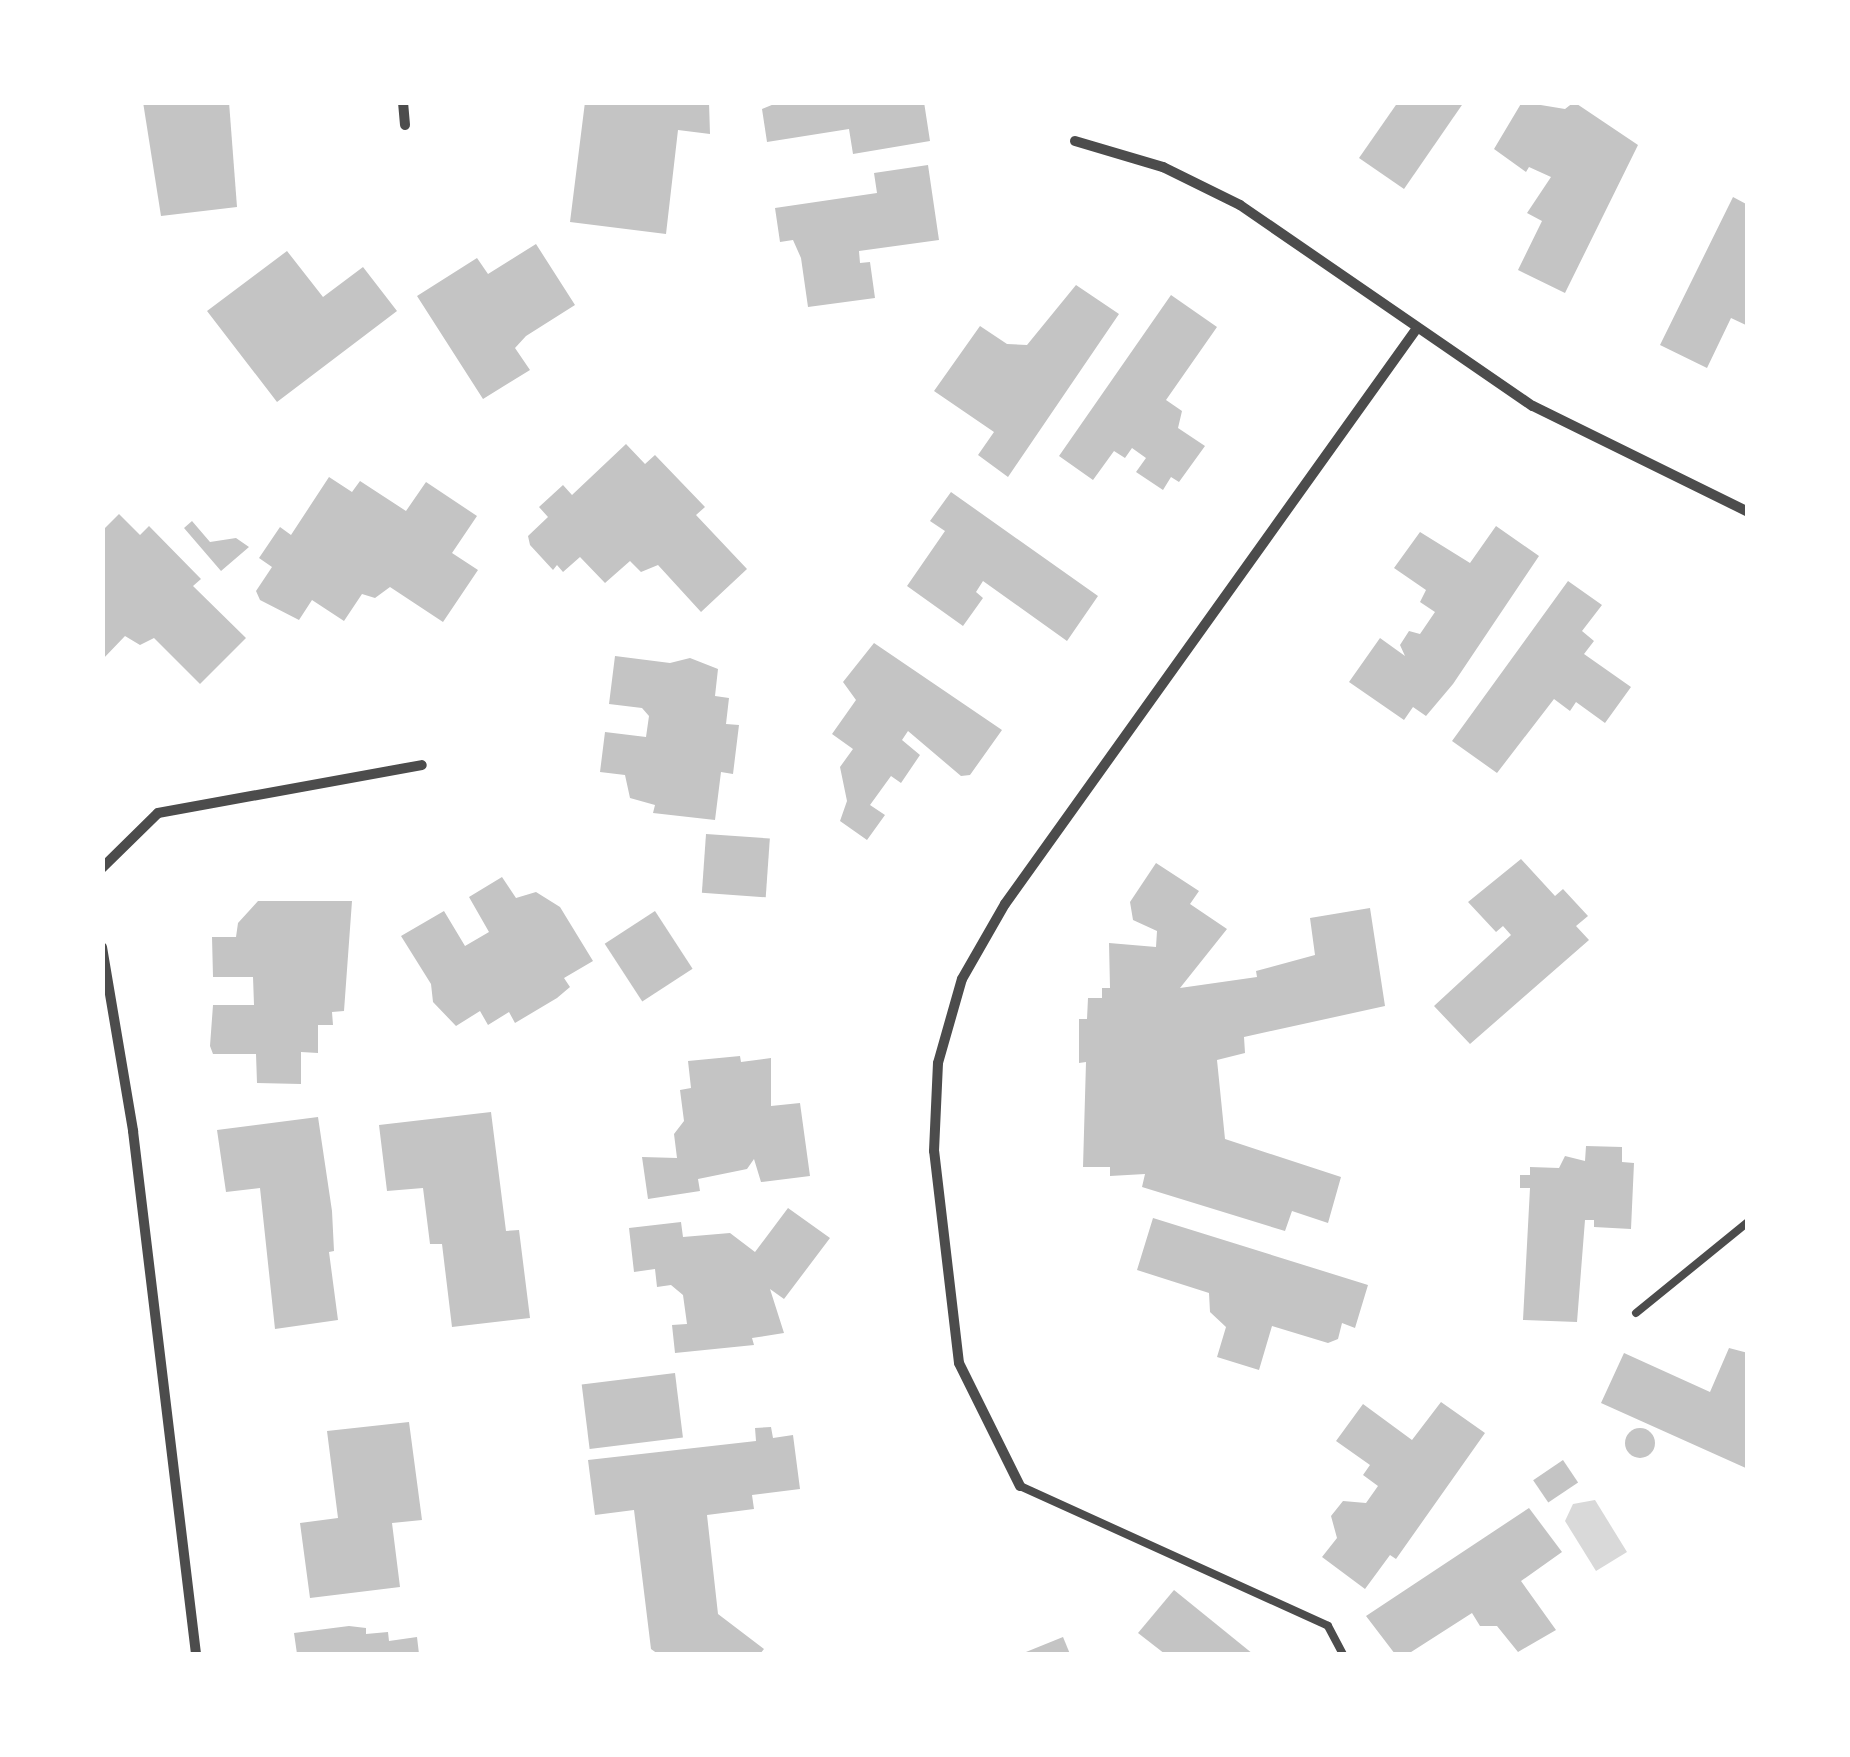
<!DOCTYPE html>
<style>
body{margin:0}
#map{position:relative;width:1850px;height:1757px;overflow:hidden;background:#fff;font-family:Barlow,sans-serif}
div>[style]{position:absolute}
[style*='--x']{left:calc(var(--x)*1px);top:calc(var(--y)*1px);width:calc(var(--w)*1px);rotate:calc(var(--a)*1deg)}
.water>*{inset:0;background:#d9d9d9}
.building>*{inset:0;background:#c4c4c4;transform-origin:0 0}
.round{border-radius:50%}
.service>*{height:8px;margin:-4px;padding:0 4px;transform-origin:4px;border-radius:4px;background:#4c4c4c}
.minor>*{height:10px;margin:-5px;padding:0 5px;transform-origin:5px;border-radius:5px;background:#4c4c4c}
span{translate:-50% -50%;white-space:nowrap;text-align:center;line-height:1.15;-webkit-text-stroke:8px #fff;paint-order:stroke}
.frame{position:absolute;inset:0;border:105px solid #fff;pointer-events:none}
</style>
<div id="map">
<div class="water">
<div style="clip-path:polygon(1595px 1500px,1627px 1552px,1596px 1571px,1565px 1521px,1573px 1504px)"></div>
</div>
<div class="building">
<div style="clip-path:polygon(143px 102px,229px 102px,237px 207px,161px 216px)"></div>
<div style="clip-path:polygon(585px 102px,709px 102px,710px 134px,678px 130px,666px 234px,570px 222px)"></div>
<div style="clip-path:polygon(779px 102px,924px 102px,930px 141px,853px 154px,849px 129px,767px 142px,762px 109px)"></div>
<div style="clip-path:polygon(1398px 102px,1464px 102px,1404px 189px,1359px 158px)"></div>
<div style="clip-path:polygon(1522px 102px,1565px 109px,1574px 102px,1638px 145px,1565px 293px,1518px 270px,1542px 221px,1527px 213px,1551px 177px,1529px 167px,1526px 172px,1494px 149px)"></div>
<div style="clip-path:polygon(928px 165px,939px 240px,859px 251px,860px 263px,870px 262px,875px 298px,808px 307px,801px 258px,793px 240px,780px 242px,775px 208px,877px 193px,874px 173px)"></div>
<div style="clip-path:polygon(1733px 197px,1748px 205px,1748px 326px,1731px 318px,1707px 368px,1660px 345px)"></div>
<div style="clip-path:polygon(536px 244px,575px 305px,526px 336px,515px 348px,530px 370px,483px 399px,417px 296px,477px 258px,488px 274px)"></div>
<div style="clip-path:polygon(287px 251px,323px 297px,363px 267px,397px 311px,277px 402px,207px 311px)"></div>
<div style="clip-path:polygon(1076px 285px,1119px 314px,1008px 477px,978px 455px,994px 432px,934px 391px,980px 326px,1007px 344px,1027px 345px)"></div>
<div style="clip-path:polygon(1171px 295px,1217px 327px,1166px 400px,1182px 411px,1178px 428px,1205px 446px,1179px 482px,1171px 477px,1163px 490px,1136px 472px,1146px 458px,1132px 448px,1125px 458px,1114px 451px,1093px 480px,1059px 456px)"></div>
<div style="clip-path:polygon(626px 444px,645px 464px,655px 455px,705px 507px,696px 515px,747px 569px,701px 612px,658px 565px,641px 572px,630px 561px,605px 583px,580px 557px,563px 572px,557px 565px,553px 570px,530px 545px,528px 536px,548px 517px,539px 507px,563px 485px,572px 495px)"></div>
<div style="clip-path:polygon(329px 477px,352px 492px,360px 481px,406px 511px,426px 482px,477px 516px,452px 553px,478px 570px,443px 622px,390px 587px,375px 598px,362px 594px,344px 621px,312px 600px,299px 620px,260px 600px,256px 591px,272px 567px,259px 558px,280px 527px,291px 535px)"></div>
<div style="clip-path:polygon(951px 492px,1098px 596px,1067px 641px,983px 581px,976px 592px,983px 598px,963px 626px,907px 586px,945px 531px,930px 521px)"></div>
<div style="clip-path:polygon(119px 514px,140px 535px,149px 526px,201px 579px,193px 586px,246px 638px,200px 684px,154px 638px,140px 645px,125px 636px,102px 660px,102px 531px)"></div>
<div style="clip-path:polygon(192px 521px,210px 542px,236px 538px,249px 547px,221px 571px,184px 528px)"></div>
<div style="clip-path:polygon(1496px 526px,1539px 556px,1453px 684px,1426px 716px,1413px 707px,1404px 720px,1349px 682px,1380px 638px,1405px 656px,1400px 645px,1409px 631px,1420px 634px,1435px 612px,1420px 602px,1426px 590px,1394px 568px,1420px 532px,1470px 563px)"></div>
<div style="clip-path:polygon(1568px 581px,1602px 605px,1582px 631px,1594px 641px,1584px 654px,1631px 687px,1605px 723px,1576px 702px,1570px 711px,1554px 699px,1497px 773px,1452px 741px)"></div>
<div style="clip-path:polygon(874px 643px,1002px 730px,970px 775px,961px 776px,908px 731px,902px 740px,920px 755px,901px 783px,891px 776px,870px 805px,885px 815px,867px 840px,840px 821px,847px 801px,840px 767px,853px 749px,832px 734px,856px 700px,843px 682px)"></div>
<div style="clip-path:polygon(615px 656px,670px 663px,690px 658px,718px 669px,715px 696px,729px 698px,726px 724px,739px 725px,733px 774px,721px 772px,715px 820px,653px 813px,655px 805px,630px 798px,625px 775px,600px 772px,605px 732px,646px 737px,649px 716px,642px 708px,609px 704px)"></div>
<div style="left:706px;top:834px;width:64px;height:59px;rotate:4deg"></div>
<div style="clip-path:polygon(1521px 859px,1555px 896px,1563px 889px,1588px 916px,1576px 926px,1589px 940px,1470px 1044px,1434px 1006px,1511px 935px,1503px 926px,1496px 932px,1468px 902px)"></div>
<div style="clip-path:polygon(1156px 863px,1199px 891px,1190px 904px,1227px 929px,1180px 988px,1257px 977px,1256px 971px,1315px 955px,1310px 918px,1370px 908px,1385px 1006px,1244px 1037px,1245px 1053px,1217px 1060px,1225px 1139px,1341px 1177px,1328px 1223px,1292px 1211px,1285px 1231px,1142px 1187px,1145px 1174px,1110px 1176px,1110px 1167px,1083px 1167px,1086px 1062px,1079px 1063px,1079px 1019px,1087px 1019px,1088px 998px,1102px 998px,1102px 988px,1110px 988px,1109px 943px,1156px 947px,1157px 931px,1133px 920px,1130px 902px)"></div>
<div style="clip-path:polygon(502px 877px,516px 898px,536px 892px,560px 907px,593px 961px,564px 978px,570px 987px,557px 998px,515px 1023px,509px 1012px,488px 1025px,480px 1011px,456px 1026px,433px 1002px,431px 984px,401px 936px,444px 911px,465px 946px,489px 932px,469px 897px)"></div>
<div style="clip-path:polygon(258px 901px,352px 901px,344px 1011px,332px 1012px,333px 1025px,318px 1025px,318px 1053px,301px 1052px,301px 1084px,257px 1083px,256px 1054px,213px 1054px,210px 1046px,213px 1005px,254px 1005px,253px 977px,213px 977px,212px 937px,236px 937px,238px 923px)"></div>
<div style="left:655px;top:911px;width:69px;height:60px;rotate:57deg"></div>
<div style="clip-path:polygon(740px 1056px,741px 1062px,771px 1058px,771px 1106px,800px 1103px,810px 1176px,761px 1182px,754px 1159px,747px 1169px,698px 1179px,700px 1191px,648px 1199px,642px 1157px,677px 1158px,674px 1134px,684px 1121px,680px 1090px,691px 1088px,688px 1061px)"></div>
<div style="clip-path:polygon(491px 1112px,506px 1231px,519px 1230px,530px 1318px,452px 1327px,442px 1244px,430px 1244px,423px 1188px,387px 1191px,379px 1125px)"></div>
<div style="clip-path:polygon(318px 1117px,332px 1211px,334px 1251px,329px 1252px,338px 1320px,275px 1329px,260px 1188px,226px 1192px,217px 1130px)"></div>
<div style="clip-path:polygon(1586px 1146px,1622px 1147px,1622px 1162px,1634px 1163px,1631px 1229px,1594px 1227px,1594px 1220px,1585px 1220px,1577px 1322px,1523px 1320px,1530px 1188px,1520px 1188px,1520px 1175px,1530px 1175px,1530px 1167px,1559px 1168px,1565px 1156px,1585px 1161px)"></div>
<div style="clip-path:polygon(788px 1208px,830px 1238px,784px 1299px,770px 1289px,784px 1333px,752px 1338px,754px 1345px,675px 1353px,672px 1325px,687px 1324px,683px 1295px,671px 1285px,657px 1287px,655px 1269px,634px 1272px,629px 1228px,681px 1222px,683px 1237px,730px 1233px,755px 1252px)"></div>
<div style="clip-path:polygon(1153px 1218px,1368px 1285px,1355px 1328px,1342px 1323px,1338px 1339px,1328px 1343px,1272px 1326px,1259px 1370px,1217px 1357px,1226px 1327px,1210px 1312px,1209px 1293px,1137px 1270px)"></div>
<div style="clip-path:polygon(1729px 1348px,1748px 1353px,1748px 1469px,1601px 1403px,1624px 1353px,1710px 1392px)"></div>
<div style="left:675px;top:1373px;width:65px;height:94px;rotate:83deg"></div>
<div style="clip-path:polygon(1441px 1402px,1485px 1433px,1396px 1559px,1390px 1555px,1365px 1589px,1322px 1557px,1337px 1538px,1331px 1516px,1343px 1501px,1366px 1503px,1378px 1486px,1363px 1475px,1370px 1465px,1336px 1441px,1363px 1404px,1412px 1440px)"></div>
<div style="clip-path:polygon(409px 1422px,422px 1520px,392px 1523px,400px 1587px,310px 1598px,300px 1523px,338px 1518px,327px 1431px)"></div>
<div style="clip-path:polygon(771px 1427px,773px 1438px,793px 1435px,800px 1489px,752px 1495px,754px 1509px,707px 1515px,718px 1614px,764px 1649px,760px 1654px,658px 1654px,651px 1649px,634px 1510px,595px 1515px,588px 1460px,756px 1441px,755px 1428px)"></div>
<div class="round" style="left:1625px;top:1428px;width:30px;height:30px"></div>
<div style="left:1563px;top:1460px;width:27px;height:36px;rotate:56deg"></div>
<div style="clip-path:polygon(1529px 1508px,1562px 1552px,1521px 1581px,1556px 1630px,1518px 1652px,1497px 1626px,1480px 1626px,1472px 1613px,1408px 1654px,1395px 1654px,1366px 1616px)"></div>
<div style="clip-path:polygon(1174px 1590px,1253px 1654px,1165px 1654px,1138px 1633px)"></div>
<div style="clip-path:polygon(349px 1626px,366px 1628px,366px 1634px,388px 1632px,389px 1641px,417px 1637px,419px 1654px,297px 1654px,294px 1633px)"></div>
<div style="clip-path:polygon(1063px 1637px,1070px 1654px,1021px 1654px)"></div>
</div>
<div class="service">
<div style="--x:1636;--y:1313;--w:144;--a:-39.1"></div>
<div style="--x:1020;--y:1486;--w:338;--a:24.4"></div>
<div style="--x:1328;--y:1626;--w:32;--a:62"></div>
</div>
<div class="minor">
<div style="--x:403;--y:102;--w:23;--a:85"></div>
<div style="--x:1075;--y:141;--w:92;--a:16.5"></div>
<div style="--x:1163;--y:167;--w:86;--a:26.3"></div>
<div style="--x:1240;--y:205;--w:355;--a:34.5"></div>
<div style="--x:1533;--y:406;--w:240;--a:26.2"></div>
<div style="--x:102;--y:868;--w:78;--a:-44.5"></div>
<div style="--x:158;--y:813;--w:268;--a:-10.3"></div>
<div style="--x:102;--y:947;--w:187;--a:80.4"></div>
<div style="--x:133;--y:1131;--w:527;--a:83.13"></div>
<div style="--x:1020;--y:1486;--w:137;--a:-116.4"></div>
<div style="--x:959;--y:1363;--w:213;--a:-96.7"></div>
<div style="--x:934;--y:1151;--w:88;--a:-87.4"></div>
<div style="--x:938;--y:1063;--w:87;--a:-74.1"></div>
<div style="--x:962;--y:979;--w:86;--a:-60.2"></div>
<div style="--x:1005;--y:904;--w:705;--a:-54.42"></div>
</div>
<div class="frame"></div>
</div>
